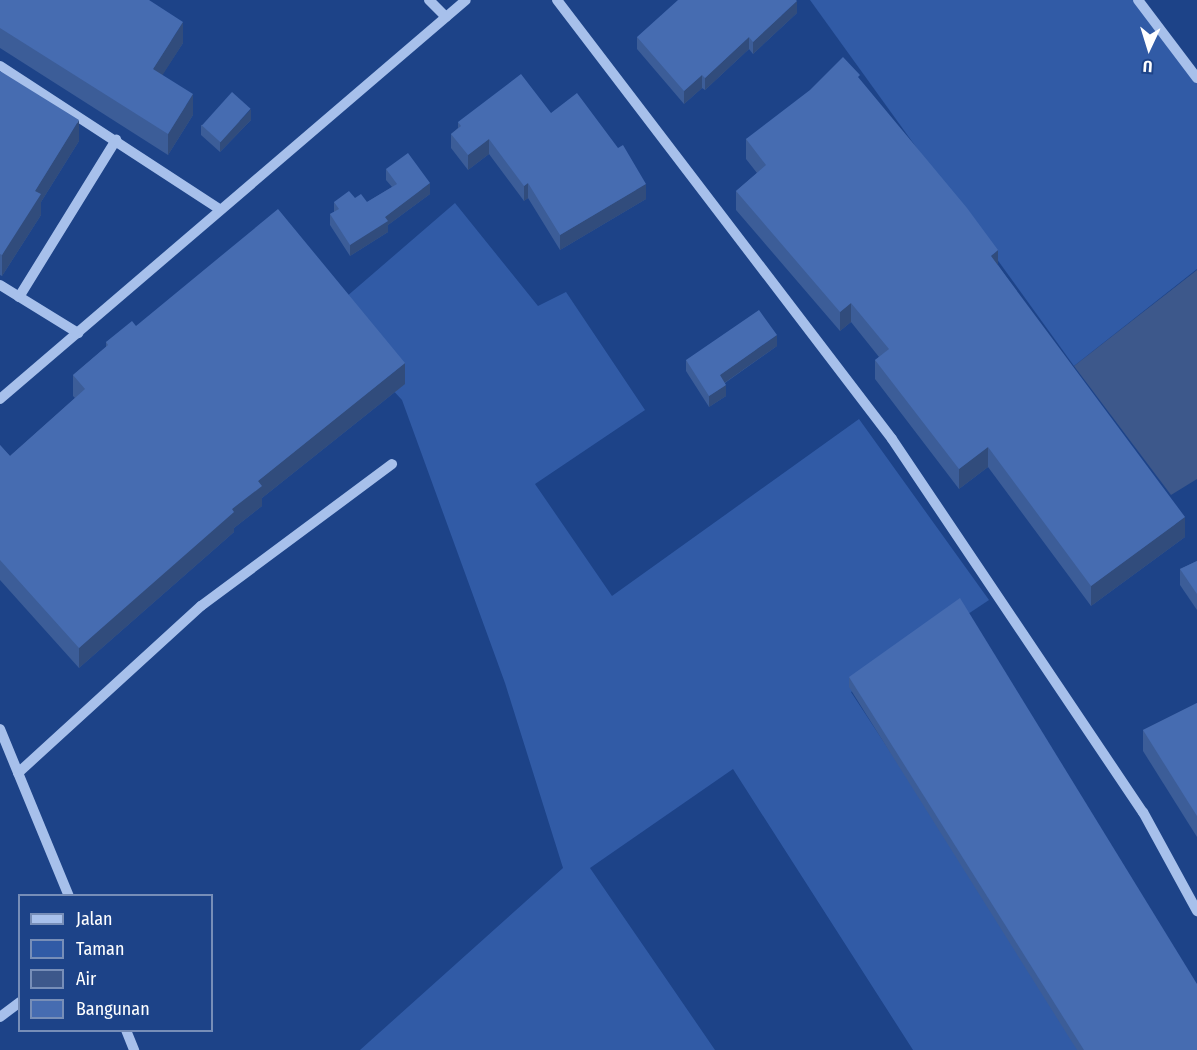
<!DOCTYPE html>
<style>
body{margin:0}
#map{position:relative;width:1197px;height:1050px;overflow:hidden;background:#1d4388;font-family:"Fira Sans Condensed",sans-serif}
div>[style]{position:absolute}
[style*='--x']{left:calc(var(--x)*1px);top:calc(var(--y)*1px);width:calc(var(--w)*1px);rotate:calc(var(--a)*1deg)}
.green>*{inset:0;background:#315ba6}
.water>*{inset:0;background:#3d588b}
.minor>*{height:10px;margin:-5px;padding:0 5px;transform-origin:5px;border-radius:5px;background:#a7c0eb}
.wall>*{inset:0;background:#3c5d98}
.shaded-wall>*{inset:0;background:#314c7c}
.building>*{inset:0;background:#466cb1;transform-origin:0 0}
span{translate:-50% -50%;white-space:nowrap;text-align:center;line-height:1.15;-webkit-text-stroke:6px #1d4388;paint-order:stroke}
.legend{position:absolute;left:18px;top:894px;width:195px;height:138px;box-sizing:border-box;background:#1d4388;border:2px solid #778eb8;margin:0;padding:8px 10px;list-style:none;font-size:18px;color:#fff}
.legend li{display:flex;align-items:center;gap:12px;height:30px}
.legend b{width:30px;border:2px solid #778eb8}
.north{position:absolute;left:1119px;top:18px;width:60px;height:60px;-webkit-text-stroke:4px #1d4388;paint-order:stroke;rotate:184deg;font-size:16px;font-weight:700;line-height:24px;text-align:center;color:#fff}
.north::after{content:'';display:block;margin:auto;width:21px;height:27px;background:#fff;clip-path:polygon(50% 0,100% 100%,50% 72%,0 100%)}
</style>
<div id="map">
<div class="green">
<div style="clip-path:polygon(810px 0,1135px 0,1197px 77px,1197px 269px,1074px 366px)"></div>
<div style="clip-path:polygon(455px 203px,538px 306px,566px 292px,645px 410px,535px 484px,612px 596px,859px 419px,989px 600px,851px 692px,1086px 1050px,913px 1050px,733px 769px,590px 868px,715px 1050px,360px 1050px,563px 868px,505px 683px,402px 400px,324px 316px)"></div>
</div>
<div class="water">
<div style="clip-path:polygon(1197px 270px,1197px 479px,1171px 495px,1074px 366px)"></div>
</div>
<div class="minor">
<div style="--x:429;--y:0;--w:24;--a:45"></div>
<div style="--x:557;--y:0;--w:552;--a:52.65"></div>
<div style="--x:892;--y:439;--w:450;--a:56.1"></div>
<div style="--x:1143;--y:812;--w:113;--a:61.4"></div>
<div style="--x:1138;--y:0;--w:98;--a:52.9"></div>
<div style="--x:0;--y:66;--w:262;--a:33.1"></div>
<div style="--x:0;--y:285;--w:92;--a:31.6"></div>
<div style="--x:19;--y:297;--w:185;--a:-58.3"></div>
<div style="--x:0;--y:399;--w:613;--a:-40.57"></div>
<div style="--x:0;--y:729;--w:181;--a:67.6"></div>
<div style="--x:18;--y:773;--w:248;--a:-42.4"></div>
<div style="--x:201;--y:606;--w:238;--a:-36.6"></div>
<div style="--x:0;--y:1017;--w:25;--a:-37"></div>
<div style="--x:126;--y:1030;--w:22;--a:68"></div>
</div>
<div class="wall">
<div style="clip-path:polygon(0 0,183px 43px,162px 75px,193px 115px,168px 155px,0 48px)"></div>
<div style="clip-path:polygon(797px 13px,753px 54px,749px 49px,705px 90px,702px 88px,684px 104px,637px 49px,637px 37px)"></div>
<div style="clip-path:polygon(0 71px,79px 141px,41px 202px,41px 215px,2px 276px,0 275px)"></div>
<div style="clip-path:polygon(860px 80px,998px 265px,1185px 537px,1091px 606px,988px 467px,959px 489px,875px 379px,875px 360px,879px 357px,851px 322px,840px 331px,736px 210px,736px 191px,757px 173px,746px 159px,746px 139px)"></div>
<div style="clip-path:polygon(551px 113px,646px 199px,560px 250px,528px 198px,524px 201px,489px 154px,468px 170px,451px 148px,451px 134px,458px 128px,458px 122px)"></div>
<div style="clip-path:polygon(251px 120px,220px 152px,201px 135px,201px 125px)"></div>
<div style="clip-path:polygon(386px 169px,430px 194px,388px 225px,388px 232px,350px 256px,330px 225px,330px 214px,334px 212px,334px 202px,355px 198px,367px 202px,392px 187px,386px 180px)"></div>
<div style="clip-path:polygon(136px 326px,405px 384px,262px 498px,262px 506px,234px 528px,234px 532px,79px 668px,0 580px,0 445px,10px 456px,75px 398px,73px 396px,73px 375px,106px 347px,106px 342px)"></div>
<div style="clip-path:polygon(777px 346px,725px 383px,726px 396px,709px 407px,686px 371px,686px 360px)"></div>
<div style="clip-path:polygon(1197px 561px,1197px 610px,1180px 585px,1180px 569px)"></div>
<div style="clip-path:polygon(849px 677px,1197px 1050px,1077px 1050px,849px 687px)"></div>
<div style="clip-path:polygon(1197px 703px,1197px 837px,1143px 751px,1143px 730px)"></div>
</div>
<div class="shaded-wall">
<div style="clip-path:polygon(797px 1px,797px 13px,753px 54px,753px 42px)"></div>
<div style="clip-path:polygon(183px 22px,183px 43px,153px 90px,153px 69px)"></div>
<div style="clip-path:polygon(749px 37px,749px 49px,705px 90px,705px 78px)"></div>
<div style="clip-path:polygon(702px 75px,702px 88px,684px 104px,684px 91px)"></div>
<div style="clip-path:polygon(193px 94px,193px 115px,168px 155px,168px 134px)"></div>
<div style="clip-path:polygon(251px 109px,251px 120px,220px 152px,220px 142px)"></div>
<div style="clip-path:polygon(79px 120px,79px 141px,41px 202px,41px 215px,2px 276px,2px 255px,35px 191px)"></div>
<div style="clip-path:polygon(489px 139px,489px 154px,468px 170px,468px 155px)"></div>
<div style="clip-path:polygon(430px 183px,430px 194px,388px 225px,388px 232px,350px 256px,350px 245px,385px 217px)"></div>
<div style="clip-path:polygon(528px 183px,528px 198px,524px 201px,524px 186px)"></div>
<div style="clip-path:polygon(646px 184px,646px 199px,560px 250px,560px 235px)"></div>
<div style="clip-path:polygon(998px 250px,998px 270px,991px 256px)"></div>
<div style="clip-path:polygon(851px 303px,851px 322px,840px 331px,840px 312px)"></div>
<div style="clip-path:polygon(777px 335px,777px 346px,720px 386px,720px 375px)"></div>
<div style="clip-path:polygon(405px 363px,405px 384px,262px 498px,262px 506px,234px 528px,234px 532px,79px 668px,79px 648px,232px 509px,258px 481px)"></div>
<div style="clip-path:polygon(726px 385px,726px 396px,709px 407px,709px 396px)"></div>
<div style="clip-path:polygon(988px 447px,988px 467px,959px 489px,959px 469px)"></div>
<div style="clip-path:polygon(1185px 517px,1185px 537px,1091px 606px,1091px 586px)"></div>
</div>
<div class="building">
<div style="clip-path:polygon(0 0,149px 0,183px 22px,153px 69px,193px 94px,168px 134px,0 28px)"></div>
<div style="clip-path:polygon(678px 0,796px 0,797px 1px,753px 42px,749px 37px,705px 78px,702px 75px,684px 91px,637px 37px)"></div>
<div style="clip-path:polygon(843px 57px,860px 75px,858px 77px,967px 208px,998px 250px,991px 256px,1185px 517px,1091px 586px,988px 447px,959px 469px,875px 360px,889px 349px,851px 303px,840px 312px,736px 191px,766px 165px,746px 139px,810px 90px)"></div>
<div style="clip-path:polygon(0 71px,79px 120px,35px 191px,41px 194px,2px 255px,0 254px)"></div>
<div style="clip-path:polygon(521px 74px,551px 113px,577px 93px,618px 148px,623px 145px,646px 184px,560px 235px,528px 183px,524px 186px,489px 139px,468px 155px,451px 134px,461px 126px,458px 122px)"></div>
<div style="left:232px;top:92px;width:25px;height:45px;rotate:42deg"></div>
<div style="clip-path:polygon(408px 153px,430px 183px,385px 217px,388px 221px,350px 245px,330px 214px,339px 209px,334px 202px,349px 191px,355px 198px,361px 194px,367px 202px,397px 184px,386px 169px)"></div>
<div style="clip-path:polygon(278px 209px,405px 363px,258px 481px,262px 486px,232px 509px,234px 512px,79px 648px,0 560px,0 445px,10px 456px,85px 389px,73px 375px,108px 345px,106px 342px,132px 321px,136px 326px)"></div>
<div style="clip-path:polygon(759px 310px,777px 335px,720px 375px,726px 385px,709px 396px,686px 360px)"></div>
<div style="clip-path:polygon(1197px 561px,1197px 594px,1180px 569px)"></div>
<div style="clip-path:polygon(960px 598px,1197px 984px,1197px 1050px,1084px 1050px,849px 677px)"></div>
<div style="clip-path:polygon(1197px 703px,1197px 816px,1143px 730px)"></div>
</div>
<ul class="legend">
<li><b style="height:8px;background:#a7c0eb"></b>Jalan</li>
<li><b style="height:16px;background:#315ba6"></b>Taman</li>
<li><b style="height:16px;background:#3d588b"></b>Air</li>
<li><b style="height:16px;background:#466cb1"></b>Bangunan</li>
</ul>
<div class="north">U</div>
</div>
